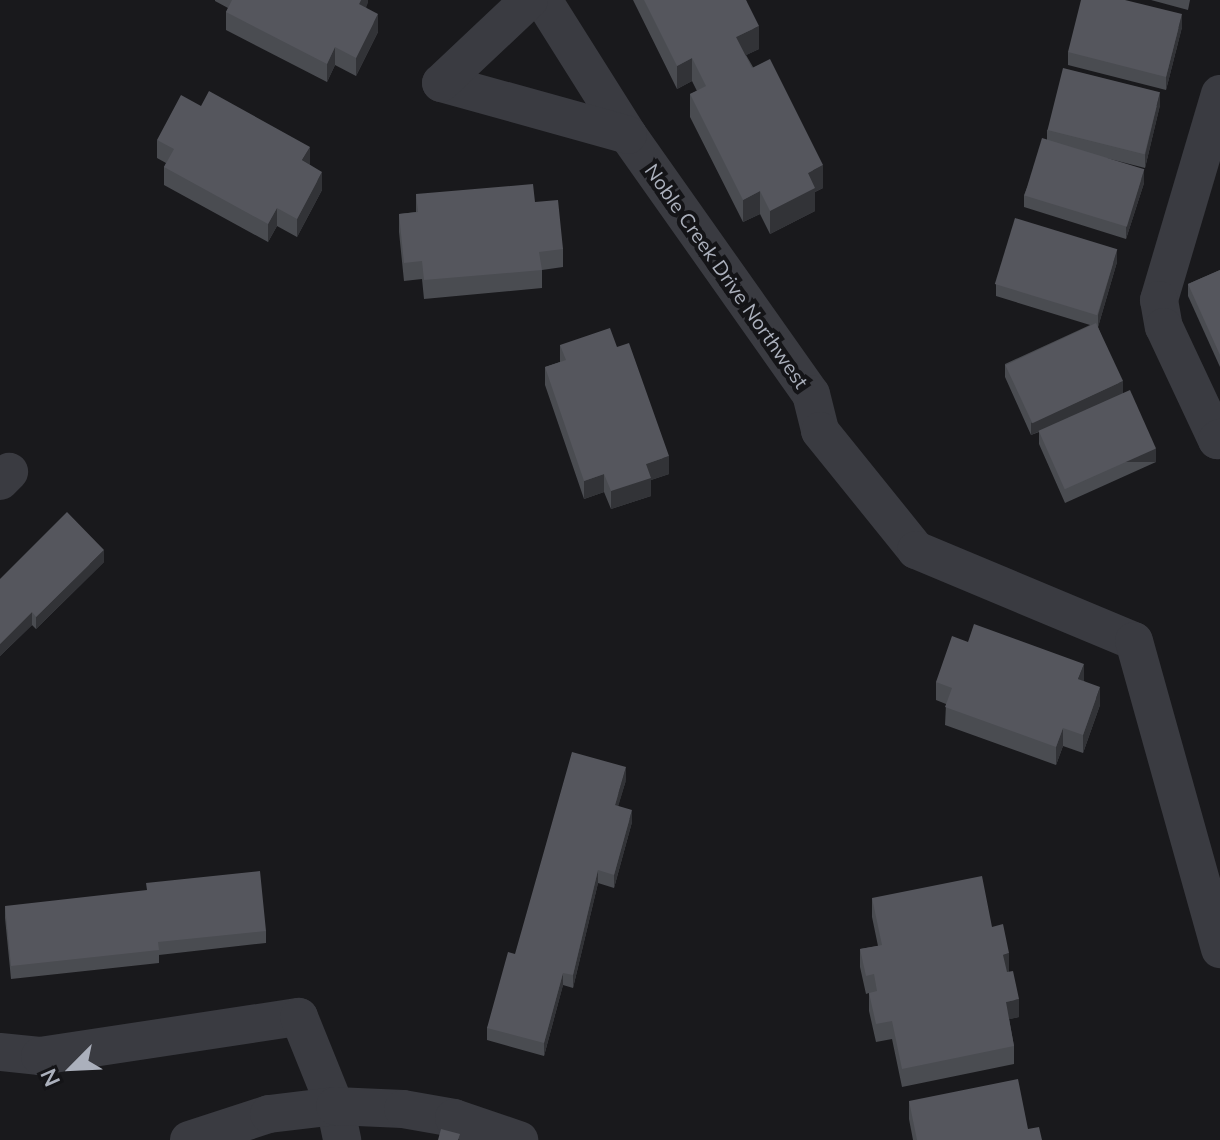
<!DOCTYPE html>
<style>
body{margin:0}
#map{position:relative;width:1220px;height:1140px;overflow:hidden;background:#19191c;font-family:Mulish,sans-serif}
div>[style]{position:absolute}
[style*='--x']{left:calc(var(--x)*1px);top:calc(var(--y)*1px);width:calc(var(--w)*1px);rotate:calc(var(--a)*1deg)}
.minor>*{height:38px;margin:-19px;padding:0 19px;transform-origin:19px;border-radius:19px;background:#3a3b41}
.wall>*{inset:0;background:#4a4c51}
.shaded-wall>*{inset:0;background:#323337;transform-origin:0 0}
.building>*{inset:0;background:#55565d;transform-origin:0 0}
span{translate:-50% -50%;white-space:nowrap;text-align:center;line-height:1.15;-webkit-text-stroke:8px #141417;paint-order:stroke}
.street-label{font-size:20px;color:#abb0bc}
.north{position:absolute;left:32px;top:1028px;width:80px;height:80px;-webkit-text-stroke:6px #141417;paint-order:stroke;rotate:246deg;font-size:22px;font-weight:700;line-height:32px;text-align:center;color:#abb0bc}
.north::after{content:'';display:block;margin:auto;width:28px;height:36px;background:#abb0bc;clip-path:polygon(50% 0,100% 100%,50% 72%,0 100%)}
</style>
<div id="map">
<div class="minor">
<div style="--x:543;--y:0;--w:160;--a:57.8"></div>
<div style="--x:628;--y:135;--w:317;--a:54.8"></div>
<div style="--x:811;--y:394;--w:38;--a:76"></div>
<div style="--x:820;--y:431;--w:153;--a:51.1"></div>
<div style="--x:916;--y:550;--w:236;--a:22.7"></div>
<div style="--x:1134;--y:641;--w:320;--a:74.4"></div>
<div style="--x:441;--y:83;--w:194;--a:15.5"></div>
<div style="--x:441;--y:83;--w:121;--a:-43.3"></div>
<div style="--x:1220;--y:94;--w:215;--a:106.5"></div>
<div style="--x:1159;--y:300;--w:27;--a:80"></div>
<div style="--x:1164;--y:327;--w:125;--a:64.9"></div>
<div style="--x:1217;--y:440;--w:4;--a:-34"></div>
<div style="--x:0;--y:481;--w:13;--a:-45"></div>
<div style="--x:0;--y:1052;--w:40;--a:5.7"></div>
<div style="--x:40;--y:1056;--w:262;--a:-8.6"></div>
<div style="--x:299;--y:1017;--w:96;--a:68"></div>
<div style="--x:335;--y:1106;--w:35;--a:78"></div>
<div style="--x:189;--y:1140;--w:84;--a:-18"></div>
<div style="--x:269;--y:1114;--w:66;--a:-6.9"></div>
<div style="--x:335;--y:1106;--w:68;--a:2.5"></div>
<div style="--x:403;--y:1109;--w:52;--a:10"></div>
<div style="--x:454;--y:1118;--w:69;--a:18.7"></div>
</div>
<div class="wall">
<div style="clip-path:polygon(215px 0,368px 0,366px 7px,378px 32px,356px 76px,335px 65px,327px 82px,226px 30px,226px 12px,228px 8px,215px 1px)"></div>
<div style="clip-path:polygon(633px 0,746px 0,759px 49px,746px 55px,823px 188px,815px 192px,815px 211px,770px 234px,760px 214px,743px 222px,690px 117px,690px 94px,697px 91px,692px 81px,677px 89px)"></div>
<div style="clip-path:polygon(1151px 0,1190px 0,1188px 10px)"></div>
<div style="clip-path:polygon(1182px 27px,1166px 90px,1068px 65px,1068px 52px)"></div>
<div style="clip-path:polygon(1160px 105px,1145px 168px,1106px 158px,1144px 183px,1126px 239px,1024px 207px,1024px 195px,1047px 140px,1047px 130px)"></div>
<div style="clip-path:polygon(157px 140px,310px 165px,322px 190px,297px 237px,277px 226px,268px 242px,164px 185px,164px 167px,166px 163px,157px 158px)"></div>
<div style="clip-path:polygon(416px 194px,535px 202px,563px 249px,563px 267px,542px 270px,542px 288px,424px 299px,422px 279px,404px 281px,399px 232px,399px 214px,416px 212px)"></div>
<div style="clip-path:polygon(1117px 262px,1098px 327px,1123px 393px,1156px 462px,1065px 503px,1039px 444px,1039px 432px,1031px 435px,1005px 377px,1005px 364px,1090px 325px,996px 296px,996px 284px)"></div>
<div style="clip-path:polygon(1220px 270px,1220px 367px,1188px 296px,1188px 284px)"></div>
<div style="clip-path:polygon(560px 345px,617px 347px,669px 474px,651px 480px,651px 496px,611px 509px,604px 492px,584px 499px,545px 385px,545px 367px,560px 362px)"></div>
<div style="clip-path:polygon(104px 562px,36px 629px,32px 625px,0 656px,0 579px)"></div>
<div style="clip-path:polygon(1084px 681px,1100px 705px,1083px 753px,1063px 746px,1056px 765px,945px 725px,946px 704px,936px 700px,936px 682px)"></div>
<div style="clip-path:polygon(626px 780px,618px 806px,632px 822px,614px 888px,598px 883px,573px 988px,563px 985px,544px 1056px,487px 1040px,487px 1028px)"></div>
<div style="clip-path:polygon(872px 898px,992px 927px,1009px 972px,1019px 1017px,1009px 1019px,1014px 1046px,1014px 1064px,902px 1087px,892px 1039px,876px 1042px,869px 1011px,869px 993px,866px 994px,860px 967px,860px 949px,878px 946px,872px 917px)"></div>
<div style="clip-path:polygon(5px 906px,266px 931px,266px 943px,159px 955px,159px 963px,11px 979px,5px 918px)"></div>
<div style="clip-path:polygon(909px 1101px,1028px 1129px,1042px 1140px,913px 1140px,909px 1119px)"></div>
</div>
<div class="shaded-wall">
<div style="clip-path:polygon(361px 0,368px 0,368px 3px,359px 22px,359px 4px)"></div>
<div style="clip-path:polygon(378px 14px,378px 32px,356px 76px,356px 58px)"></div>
<div style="clip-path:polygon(1182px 14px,1182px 27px,1166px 90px,1166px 77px)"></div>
<div style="clip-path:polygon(759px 26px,759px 49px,736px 60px,736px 37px)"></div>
<div style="clip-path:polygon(335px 47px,335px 65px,327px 82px,327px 64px)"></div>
<div style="clip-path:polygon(692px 58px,692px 81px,677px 89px,677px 66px)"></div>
<div style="clip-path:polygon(1160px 92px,1160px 105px,1145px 168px,1145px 155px)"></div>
<div style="clip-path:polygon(310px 147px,310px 165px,302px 160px)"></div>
<div style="clip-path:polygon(823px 165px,823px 188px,815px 192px,815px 211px,770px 234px,770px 211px,808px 173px)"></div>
<div style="clip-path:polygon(1144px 170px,1144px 183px,1126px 239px,1126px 227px)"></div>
<div style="clip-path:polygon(322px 172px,322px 190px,297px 237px,297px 219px)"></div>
<div style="clip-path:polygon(760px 191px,760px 214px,743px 222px,743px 200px)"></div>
<div style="clip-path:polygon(277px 208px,277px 226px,268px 242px,268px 224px)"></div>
<div style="clip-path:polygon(1117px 250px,1117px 262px,1098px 327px,1098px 315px)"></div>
<div style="clip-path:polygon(1123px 381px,1123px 394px,1031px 435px,1031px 423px)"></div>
<div style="left:1156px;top:449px;width:13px;height:100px;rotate:90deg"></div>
<div style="clip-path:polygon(669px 456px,669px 474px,651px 480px,651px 496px,611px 509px,611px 491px,646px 464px)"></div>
<div style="clip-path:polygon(604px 474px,604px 492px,584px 499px,584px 481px)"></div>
<div style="clip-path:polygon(104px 550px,104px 562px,36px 629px,36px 617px)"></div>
<div style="clip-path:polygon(32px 612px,32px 625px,0 656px,0 644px)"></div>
<div style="clip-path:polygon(1084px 664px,1084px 682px,1078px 679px)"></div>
<div style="clip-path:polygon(1100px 687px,1100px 705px,1083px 753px,1083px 735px)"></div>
<div style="clip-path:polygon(1063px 728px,1063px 746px,1056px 765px,1056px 747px)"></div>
<div style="clip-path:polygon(626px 767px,626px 780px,615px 817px,615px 805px)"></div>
<div style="clip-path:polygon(632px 810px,632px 822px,614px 888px,614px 875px)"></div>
<div style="clip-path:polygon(598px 870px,598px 883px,573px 988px,573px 975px)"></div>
<div style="clip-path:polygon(1009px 953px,1009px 972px,1003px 973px,1003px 955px)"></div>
<div style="clip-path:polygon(563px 973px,563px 985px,544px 1056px,544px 1043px)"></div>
<div style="clip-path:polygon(1019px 999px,1019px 1017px,1006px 1020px,1006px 1002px)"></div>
</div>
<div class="building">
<div style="clip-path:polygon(232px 0,361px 0,359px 4px,378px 14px,356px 58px,335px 47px,327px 64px,226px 12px)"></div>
<div style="clip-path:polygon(644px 0,746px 0,759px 26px,736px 37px,752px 68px,770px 59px,823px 165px,808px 173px,815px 188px,770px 211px,760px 191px,743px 200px,690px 94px,706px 86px,692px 58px,677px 66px)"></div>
<div style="clip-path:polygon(1081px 0,1125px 0,1182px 14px,1166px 77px,1068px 52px)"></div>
<div style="left:1063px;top:68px;width:100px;height:64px;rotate:14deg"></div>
<div style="clip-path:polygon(209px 91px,310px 147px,302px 160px,322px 172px,297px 219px,277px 208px,268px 224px,164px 167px,174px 149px,157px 140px,181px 95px,201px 106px)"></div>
<div style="left:1042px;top:138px;width:107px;height:60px;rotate:17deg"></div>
<div style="clip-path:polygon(533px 184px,535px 202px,558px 200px,563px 249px,539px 252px,542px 270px,424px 280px,422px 261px,404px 263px,399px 214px,418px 212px,416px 194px)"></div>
<div style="left:1015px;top:218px;width:107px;height:69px;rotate:17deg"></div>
<div style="clip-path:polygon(1220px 270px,1220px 355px,1188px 284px)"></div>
<div style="left:1096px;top:323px;width:64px;height:100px;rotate:65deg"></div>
<div style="clip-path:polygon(610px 328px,617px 347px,629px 343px,669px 456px,646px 464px,651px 478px,611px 491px,604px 474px,584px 481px,545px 367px,566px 360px,560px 345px)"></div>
<div style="left:1130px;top:390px;width:64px;height:100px;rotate:66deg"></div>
<div style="clip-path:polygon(67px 512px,104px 550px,36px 617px,32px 612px,0 644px,0 579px)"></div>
<div style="clip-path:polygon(974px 624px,1084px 664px,1078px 679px,1100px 687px,1083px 735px,1063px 728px,1056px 747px,945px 707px,952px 688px,936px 682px,952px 636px,968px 642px)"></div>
<div style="clip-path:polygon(572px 752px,626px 767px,615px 805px,632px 810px,614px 875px,598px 870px,573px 975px,563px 973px,544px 1043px,487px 1028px,508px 952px,515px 954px)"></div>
<div style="clip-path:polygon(260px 871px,266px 931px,158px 942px,159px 950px,11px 966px,5px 906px,147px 890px,146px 883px)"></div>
<div style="clip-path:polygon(982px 876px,992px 927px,1003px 924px,1009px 953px,1003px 955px,1007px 972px,1013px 971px,1019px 999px,1006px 1002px,1014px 1046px,902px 1069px,892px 1021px,876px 1024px,869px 993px,877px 991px,874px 974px,866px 976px,860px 949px,882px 945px,872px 898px)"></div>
<div style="clip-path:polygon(1018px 1079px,1028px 1129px,1039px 1127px,1042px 1140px,917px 1140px,909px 1101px)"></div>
<div style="clip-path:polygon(441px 1129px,460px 1134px,458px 1140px,438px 1140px)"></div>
</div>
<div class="street-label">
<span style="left:727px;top:276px;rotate:55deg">Noble Creek Drive Northwest</span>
</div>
<div class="north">N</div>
</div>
